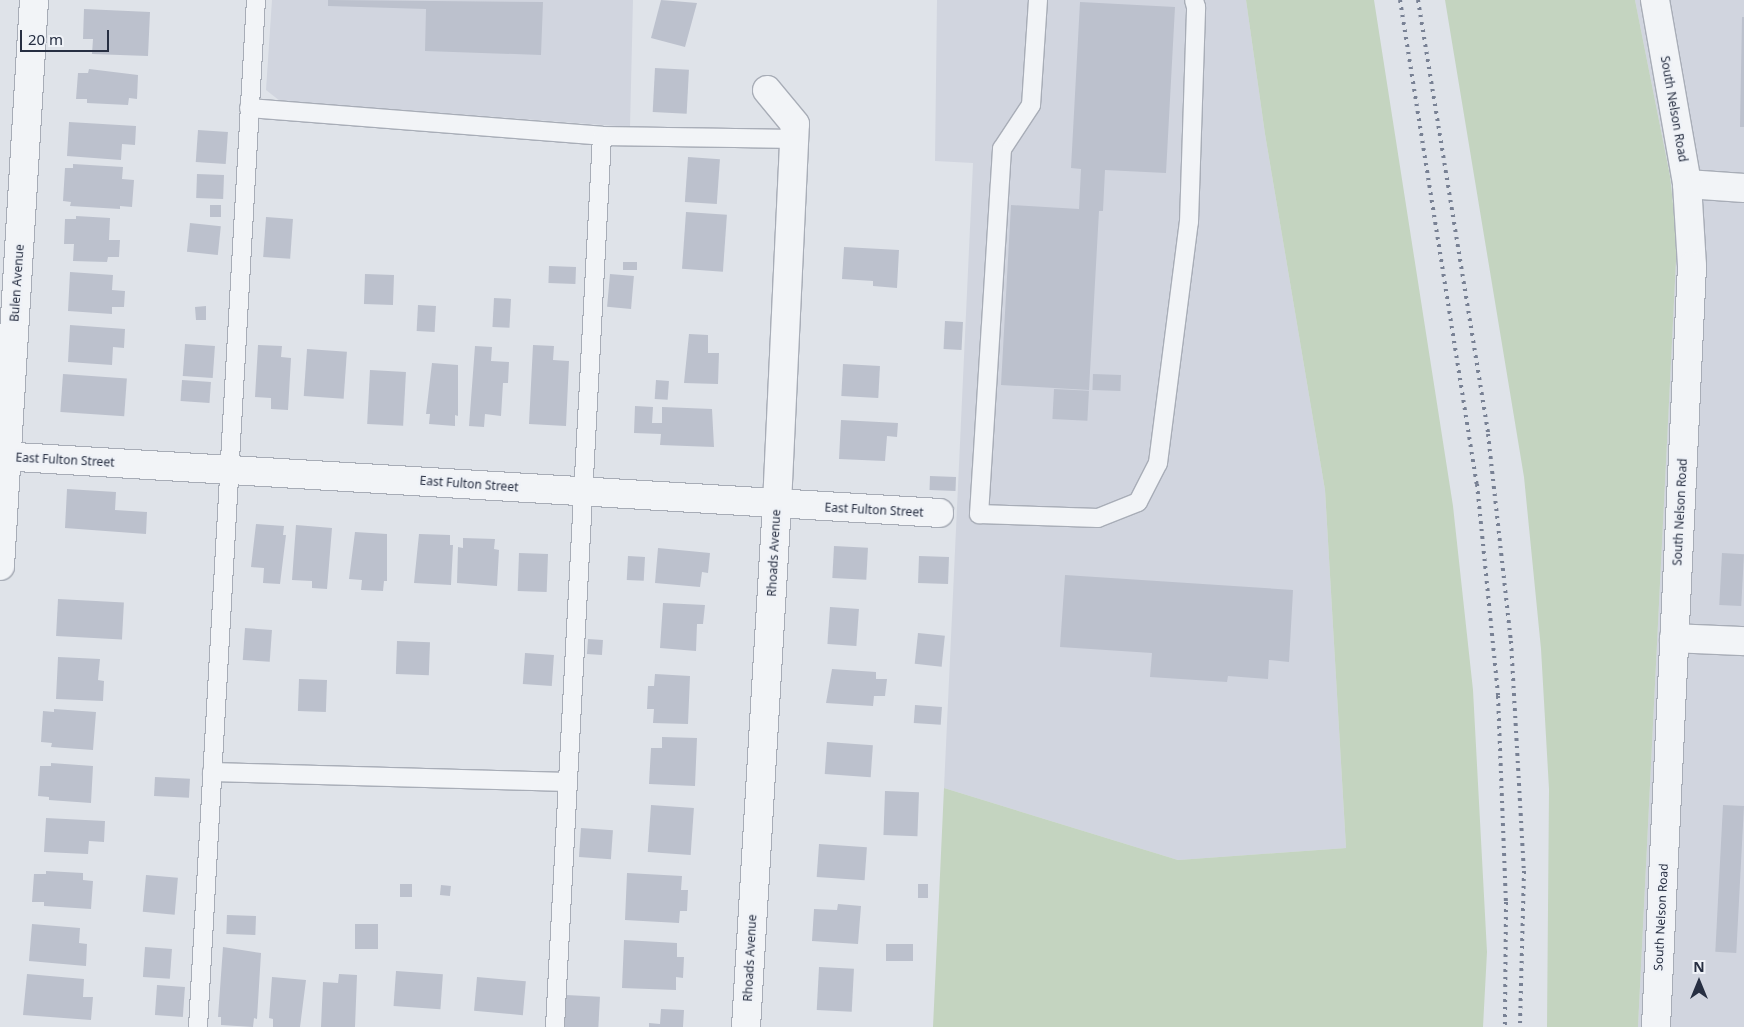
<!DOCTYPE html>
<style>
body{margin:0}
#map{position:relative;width:1744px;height:1027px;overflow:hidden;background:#dfe3e9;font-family:"Noto Sans",sans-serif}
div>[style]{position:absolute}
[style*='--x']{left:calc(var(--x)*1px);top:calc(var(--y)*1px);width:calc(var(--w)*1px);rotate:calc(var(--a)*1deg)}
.built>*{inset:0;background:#d1d5df}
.green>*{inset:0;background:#c4d4c0}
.building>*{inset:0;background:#bcc1cd;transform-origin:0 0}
.roads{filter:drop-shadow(1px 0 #a8adb7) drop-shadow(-1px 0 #a8adb7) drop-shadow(0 1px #a8adb7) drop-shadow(0 -1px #a8adb7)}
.service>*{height:18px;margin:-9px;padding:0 9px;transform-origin:9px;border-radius:9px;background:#f2f4f7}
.minor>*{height:28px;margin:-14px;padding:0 14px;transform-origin:14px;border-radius:14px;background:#f2f4f7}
.tertiary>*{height:28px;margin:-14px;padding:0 14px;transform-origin:14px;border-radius:14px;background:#f2f4f7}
.rail>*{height:4px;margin-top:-2px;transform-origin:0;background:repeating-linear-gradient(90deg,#788194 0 2.5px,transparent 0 7.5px)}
span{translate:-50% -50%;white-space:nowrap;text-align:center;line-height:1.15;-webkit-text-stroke:4.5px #eff2f7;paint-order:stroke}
.street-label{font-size:12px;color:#272f42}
.north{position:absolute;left:1674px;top:957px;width:50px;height:50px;-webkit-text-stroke:4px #eff2f7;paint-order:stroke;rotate:0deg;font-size:14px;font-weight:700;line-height:20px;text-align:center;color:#272f42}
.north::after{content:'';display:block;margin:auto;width:18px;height:22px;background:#272f42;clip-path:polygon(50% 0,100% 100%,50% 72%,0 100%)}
.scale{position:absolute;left:20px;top:30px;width:89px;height:22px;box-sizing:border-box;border:2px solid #272f42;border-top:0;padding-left:6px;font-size:15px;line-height:18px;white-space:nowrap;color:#272f42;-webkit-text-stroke:4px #eff2f7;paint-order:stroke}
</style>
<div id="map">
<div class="built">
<div style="clip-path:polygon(272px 0,633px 0,630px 127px,280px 101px,266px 90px)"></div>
<div style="clip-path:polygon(937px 0,1246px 0,1265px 134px,1325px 490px,1346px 848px,1178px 860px,944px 788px,973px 163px,935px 161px)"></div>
<div style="clip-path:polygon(1635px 0,1744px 0,1744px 1027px,1638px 1027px,1677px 241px,1670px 176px)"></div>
</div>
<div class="green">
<div style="clip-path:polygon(1246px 0,1374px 0,1453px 506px,1473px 690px,1487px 952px,1483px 1027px,933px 1027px,944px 788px,1178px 860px,1346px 848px,1325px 490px,1265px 134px)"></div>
<div style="clip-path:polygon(1445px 0,1635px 0,1670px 176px,1677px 241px,1638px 1027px,1547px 1027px,1549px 789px,1541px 649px,1524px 477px)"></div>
</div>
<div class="building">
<div style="clip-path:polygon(328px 0,543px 2px,541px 55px,425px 51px,426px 9px,328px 6px)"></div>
<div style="clip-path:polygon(661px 0,697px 3px,685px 47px,651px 38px)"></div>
<div style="clip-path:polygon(1080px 2px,1175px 7px,1166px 173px,1105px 170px,1103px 211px,1099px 211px,1089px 390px,1001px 385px,1011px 205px,1079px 209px,1081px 169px,1071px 168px)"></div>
<div style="clip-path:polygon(84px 9px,150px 12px,148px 56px,92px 54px,93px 39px,83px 39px)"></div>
<div style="clip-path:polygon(1742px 17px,1744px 17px,1744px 127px,1740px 127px)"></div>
<div style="left:655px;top:68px;width:34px;height:44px;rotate:3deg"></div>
<div style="clip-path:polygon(89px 69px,138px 75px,137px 99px,129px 98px,128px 105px,87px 103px,87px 99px,76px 99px,78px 73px,88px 73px)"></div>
<div style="clip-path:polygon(69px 122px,136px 126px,135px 145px,122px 144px,121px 160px,67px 156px)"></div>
<div style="left:198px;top:130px;width:30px;height:32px;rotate:4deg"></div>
<div style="left:688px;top:157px;width:32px;height:45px;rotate:4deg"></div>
<div style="clip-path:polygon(73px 164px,123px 167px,122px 179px,134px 180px,132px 207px,120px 206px,120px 209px,70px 206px,71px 202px,63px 201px,65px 168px,73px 168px)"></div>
<div style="left:197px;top:174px;width:27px;height:24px;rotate:2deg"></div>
<div style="left:210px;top:205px;width:11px;height:12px"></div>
<div style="left:686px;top:212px;width:41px;height:57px;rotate:4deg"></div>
<div style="clip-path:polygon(76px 216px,110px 218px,109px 240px,120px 240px,119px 257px,108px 257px,107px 262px,73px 261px,74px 244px,64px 244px,65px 219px,76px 219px)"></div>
<div style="left:266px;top:217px;width:27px;height:40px;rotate:4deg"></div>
<div style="left:190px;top:223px;width:31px;height:29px;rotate:6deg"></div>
<div style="clip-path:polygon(844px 247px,899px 250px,897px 288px,873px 286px,873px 281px,842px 279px)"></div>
<div style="left:623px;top:262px;width:14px;height:8px"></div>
<div style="left:549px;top:266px;width:27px;height:17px;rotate:2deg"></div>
<div style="clip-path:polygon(70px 272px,113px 275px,112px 290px,125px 291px,124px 307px,112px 307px,112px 314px,68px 311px)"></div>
<div style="left:365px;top:274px;width:29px;height:30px;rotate:2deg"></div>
<div style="left:610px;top:274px;width:24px;height:33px;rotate:5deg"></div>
<div style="left:494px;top:298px;width:17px;height:29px;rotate:3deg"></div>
<div style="left:418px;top:305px;width:18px;height:26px;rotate:3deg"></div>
<div style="clip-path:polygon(206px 306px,206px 320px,196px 320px,195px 307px)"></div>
<div style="left:945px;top:321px;width:18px;height:28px;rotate:3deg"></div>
<div style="clip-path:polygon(70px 325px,125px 329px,124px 348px,113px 347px,112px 365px,68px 362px)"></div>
<div style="clip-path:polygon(689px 334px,708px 335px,708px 353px,719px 353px,718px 384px,684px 383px)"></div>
<div style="left:185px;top:344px;width:30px;height:32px;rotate:4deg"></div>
<div style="clip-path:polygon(258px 345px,282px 346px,281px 357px,291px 358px,288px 410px,271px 409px,271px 398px,255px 397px)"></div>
<div style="clip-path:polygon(533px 345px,554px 346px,553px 360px,569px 361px,566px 426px,529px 424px)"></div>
<div style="clip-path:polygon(475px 346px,492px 347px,491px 361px,509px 362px,508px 383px,503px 383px,501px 416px,485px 414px,484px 427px,469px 426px)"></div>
<div style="left:307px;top:349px;width:40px;height:47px;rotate:4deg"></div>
<div style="clip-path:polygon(432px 363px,458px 365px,458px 416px,455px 415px,455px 426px,429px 424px,430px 414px,426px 414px)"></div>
<div style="left:843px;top:364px;width:37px;height:32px;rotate:3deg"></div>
<div style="left:370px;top:370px;width:36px;height:54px;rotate:3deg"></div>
<div style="left:63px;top:374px;width:64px;height:38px;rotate:4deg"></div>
<div style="left:1093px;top:374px;width:28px;height:16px;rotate:2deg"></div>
<div style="left:182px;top:380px;width:29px;height:21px;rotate:4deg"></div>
<div style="left:656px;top:380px;width:13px;height:19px;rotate:4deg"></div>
<div style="left:1054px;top:389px;width:35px;height:30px;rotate:3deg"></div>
<div style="clip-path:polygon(635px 406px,653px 407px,652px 423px,662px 423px,662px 407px,712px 409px,714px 447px,660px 445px,661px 434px,634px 433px)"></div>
<div style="clip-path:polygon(841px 420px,898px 423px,897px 437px,887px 436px,885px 461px,839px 459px)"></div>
<div style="left:930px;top:476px;width:26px;height:14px;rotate:2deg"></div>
<div style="clip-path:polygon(67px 489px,116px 492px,115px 510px,147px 512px,146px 534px,65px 528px)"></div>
<div style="clip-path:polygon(256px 524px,284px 526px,283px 535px,286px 535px,280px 584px,263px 583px,264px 568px,251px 567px)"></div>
<div style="clip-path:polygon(296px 525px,332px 528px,327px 589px,312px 588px,312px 581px,292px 580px)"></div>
<div style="clip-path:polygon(355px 532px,387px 534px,387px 581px,384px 581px,383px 591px,361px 590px,362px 580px,349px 579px)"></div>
<div style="clip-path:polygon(419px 534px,450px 535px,450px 545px,453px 545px,451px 585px,414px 583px)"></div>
<div style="clip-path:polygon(463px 538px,495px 539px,494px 549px,499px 550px,497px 586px,457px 583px,458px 547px,463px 548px)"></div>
<div style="left:834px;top:546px;width:34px;height:32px;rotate:3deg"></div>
<div style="clip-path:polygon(658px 548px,710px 553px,708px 573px,702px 572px,700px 587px,655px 583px)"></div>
<div style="left:519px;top:553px;width:29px;height:38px;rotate:2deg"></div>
<div style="left:1722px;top:553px;width:22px;height:52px;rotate:3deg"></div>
<div style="left:628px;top:556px;width:17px;height:24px;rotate:3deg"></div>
<div style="left:919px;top:556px;width:30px;height:27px;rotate:2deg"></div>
<div style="clip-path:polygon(1065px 575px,1293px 590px,1289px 662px,1269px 660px,1268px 679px,1228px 676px,1227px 682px,1150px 677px,1152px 653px,1060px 647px)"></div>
<div style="left:58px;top:599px;width:66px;height:37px;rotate:3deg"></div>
<div style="clip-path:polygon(663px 603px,705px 605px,703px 624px,697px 624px,696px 651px,660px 648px)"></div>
<div style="left:830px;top:607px;width:29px;height:37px;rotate:4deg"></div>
<div style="left:245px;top:628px;width:27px;height:32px;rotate:4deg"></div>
<div style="left:918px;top:633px;width:27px;height:31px;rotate:6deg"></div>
<div style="left:588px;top:639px;width:15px;height:15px;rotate:4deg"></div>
<div style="left:397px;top:641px;width:33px;height:33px;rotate:2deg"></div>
<div style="left:525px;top:653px;width:29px;height:31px;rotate:4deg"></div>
<div style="clip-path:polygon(58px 657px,100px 659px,98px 680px,104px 681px,103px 701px,56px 699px)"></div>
<div style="clip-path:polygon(832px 669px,876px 672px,876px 679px,887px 679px,885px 696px,874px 696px,873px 706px,826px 703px)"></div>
<div style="clip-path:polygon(655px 674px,690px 676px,688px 724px,653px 723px,654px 709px,647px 709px,648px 686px,654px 686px)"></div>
<div style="left:299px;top:679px;width:28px;height:32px;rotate:2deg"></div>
<div style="left:915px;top:705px;width:27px;height:18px;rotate:4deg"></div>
<div style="clip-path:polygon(54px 709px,96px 712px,93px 750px,51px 747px,52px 743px,41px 742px,43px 711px,54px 712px)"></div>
<div style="clip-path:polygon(662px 737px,697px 738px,695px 786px,649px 784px,651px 748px,662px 748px)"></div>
<div style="left:827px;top:742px;width:46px;height:32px;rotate:4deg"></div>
<div style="clip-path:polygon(51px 763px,93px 766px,91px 803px,49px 800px,49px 797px,38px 796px,40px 766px,51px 766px)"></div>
<div style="left:155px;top:777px;width:35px;height:19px;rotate:3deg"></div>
<div style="left:885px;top:791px;width:34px;height:44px;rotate:2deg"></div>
<div style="left:651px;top:805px;width:43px;height:47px;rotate:4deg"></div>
<div style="left:1723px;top:805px;width:21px;height:147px;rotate:3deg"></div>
<div style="clip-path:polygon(46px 818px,105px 821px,104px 842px,89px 841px,88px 854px,44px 852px)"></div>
<div style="left:581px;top:828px;width:32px;height:29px;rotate:4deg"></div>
<div style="left:819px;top:844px;width:48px;height:33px;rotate:4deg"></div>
<div style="clip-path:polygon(46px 871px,83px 873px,83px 880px,93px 881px,91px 909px,44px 906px,44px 902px,32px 902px,34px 874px,46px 874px)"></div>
<div style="clip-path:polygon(627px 873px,682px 876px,681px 890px,688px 890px,687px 911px,680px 911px,679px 923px,625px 920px)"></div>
<div style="left:146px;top:875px;width:32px;height:37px;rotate:5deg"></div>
<div style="left:400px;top:884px;width:12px;height:13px"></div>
<div style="left:918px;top:884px;width:10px;height:14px"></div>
<div style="left:441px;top:885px;width:10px;height:10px;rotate:6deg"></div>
<div style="clip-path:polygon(838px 904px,861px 906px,858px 944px,812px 941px,814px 909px,837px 910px)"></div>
<div style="left:227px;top:915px;width:29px;height:19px;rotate:2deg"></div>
<div style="clip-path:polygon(32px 924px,80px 928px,79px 943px,87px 944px,86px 966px,29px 961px)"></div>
<div style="left:355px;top:924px;width:23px;height:25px"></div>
<div style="clip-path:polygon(624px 940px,677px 943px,677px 957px,684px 957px,683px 978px,676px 977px,676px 990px,622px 988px)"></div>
<div style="left:886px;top:944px;width:27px;height:17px"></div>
<div style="left:145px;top:947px;width:27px;height:30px;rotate:4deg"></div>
<div style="clip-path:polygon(223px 947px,261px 953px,257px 1019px,254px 1018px,253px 1027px,221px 1025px,221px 1017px,218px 1017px)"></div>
<div style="left:819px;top:967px;width:35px;height:43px;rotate:3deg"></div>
<div style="left:396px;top:971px;width:47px;height:35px;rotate:4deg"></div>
<div style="clip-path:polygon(27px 974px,84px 979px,83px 997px,93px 997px,91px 1020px,23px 1015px)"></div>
<div style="clip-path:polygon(339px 974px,357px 975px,355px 1027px,321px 1027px,323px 982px,338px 983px)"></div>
<div style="clip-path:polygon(272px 977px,306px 980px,300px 1027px,273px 1027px,273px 1019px,269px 1018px)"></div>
<div style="left:477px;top:977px;width:49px;height:34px;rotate:5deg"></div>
<div style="left:157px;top:985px;width:28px;height:30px;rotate:4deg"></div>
<div style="left:566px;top:995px;width:34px;height:32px;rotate:3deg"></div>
<div style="clip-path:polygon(661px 1009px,684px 1010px,683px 1027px,649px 1027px,649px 1023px,660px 1024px)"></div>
</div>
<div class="roads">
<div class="service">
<div style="--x:1038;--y:0;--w:105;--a:93.8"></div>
<div style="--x:1031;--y:105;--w:53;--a:123.4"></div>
<div style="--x:1002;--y:149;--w:366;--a:93.6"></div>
<div style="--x:979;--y:514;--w:119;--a:1.9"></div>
<div style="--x:1098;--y:518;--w:43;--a:-21.8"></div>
<div style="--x:1138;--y:502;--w:44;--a:-62.9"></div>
<div style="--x:1158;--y:463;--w:243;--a:-82.7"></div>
<div style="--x:1189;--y:222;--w:215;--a:-88.1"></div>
<div style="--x:1196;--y:7;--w:7;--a:-106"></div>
<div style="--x:249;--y:108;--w:354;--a:4.5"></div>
<div style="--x:602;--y:136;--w:192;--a:0.9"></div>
<div style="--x:212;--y:772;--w:356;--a:1.6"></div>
<div style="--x:198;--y:1027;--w:1029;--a:-86.77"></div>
<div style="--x:555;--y:1027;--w:892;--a:-86.98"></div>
</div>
<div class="minor">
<div style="--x:1687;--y:184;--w:57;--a:4"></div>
<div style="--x:0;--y:456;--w:941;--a:3.47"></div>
<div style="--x:0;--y:566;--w:567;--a:-86.56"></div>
<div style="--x:1674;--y:638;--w:70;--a:2.5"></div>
<div style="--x:746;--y:1027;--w:524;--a:-86.61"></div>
<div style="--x:777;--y:504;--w:380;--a:-87.3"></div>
<div style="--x:795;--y:124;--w:44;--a:-129.5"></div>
</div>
<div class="tertiary">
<div style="--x:1655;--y:0;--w:187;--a:80.1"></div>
<div style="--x:1687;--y:184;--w:82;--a:86.5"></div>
<div style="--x:1692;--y:266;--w:762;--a:92.71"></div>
</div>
</div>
<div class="rail">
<div style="--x:1400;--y:0;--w:490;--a:81"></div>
<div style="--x:1477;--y:484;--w:213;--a:84.3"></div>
<div style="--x:1498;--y:696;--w:206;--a:87.8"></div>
<div style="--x:1506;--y:902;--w:125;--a:90.5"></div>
<div style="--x:1418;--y:0;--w:440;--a:80.8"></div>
<div style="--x:1488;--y:434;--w:208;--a:83.7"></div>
<div style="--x:1511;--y:641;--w:230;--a:86.8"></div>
<div style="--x:1524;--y:871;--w:156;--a:91.5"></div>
</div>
<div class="street-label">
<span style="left:1674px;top:109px;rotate:80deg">South Nelson Road</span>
<span style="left:17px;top:283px;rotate:-86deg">Bulen Avenue</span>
<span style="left:65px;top:460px;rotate:3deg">East Fulton Street</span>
<span style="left:469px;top:484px;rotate:4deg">East Fulton Street</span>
<span style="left:874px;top:510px;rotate:3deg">East Fulton Street</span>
<span style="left:1680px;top:512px;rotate:-87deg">South Nelson Road</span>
<span style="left:774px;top:553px;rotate:-87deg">Rhoads Avenue</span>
<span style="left:1661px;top:917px;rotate:-87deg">South Nelson Road</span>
<span style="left:750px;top:958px;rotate:-87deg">Rhoads Avenue</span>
</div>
<div class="north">N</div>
<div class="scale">20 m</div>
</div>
